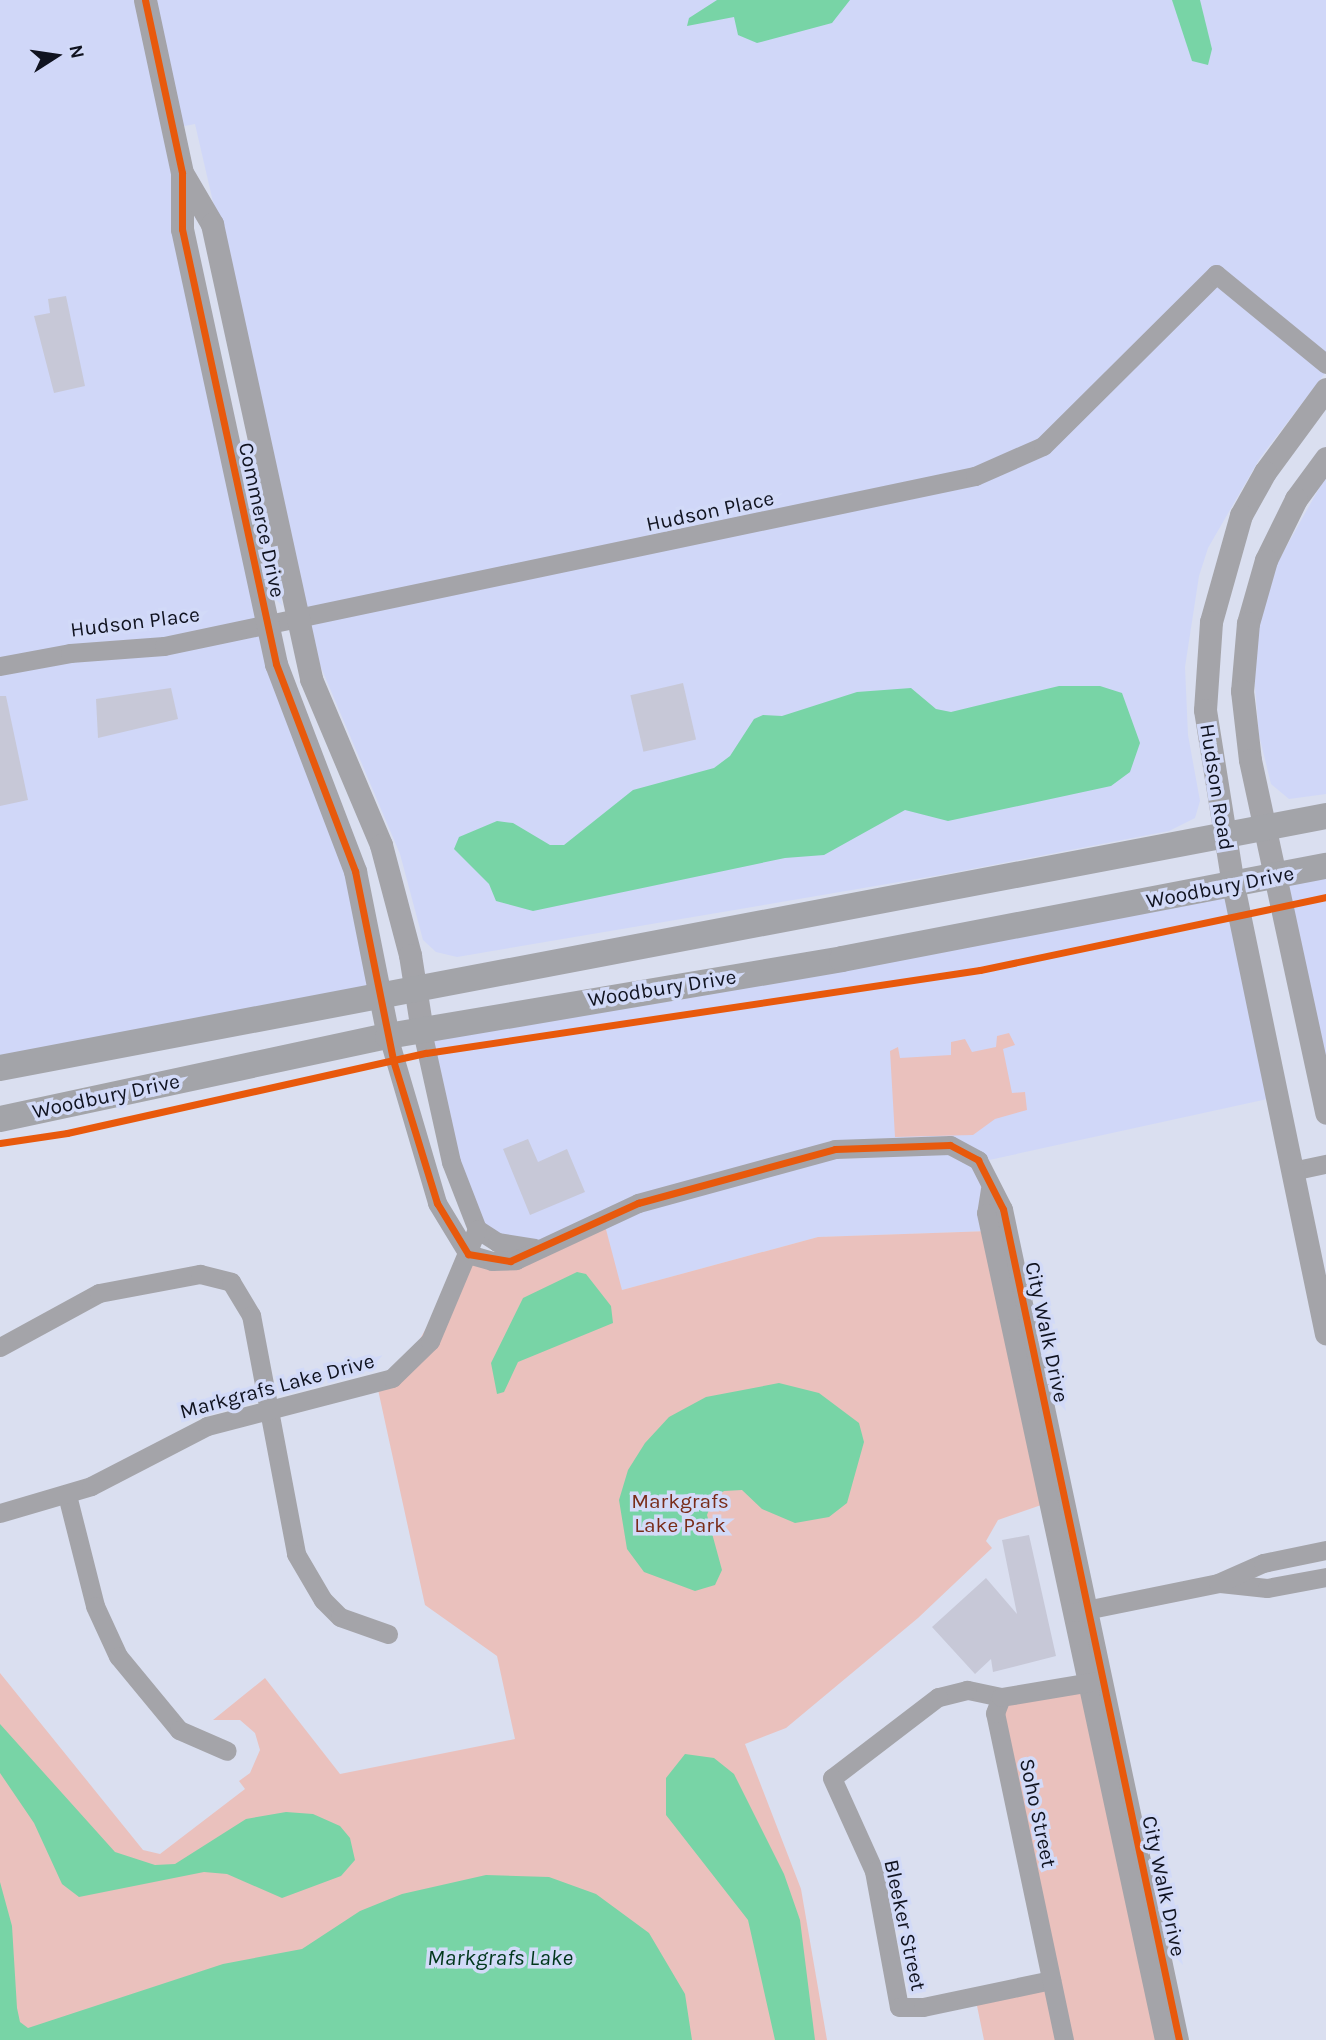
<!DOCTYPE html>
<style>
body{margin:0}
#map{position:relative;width:1326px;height:2040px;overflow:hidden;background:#dadff0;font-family:Karla,sans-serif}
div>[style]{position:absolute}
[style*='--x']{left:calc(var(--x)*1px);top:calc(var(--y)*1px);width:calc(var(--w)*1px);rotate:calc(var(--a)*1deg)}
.built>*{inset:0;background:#d0d7f8}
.green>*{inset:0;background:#eac1bd}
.water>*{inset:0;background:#78d4a6}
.building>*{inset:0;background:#c7c8d7;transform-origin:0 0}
.minor>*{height:19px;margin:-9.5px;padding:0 9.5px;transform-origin:9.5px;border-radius:9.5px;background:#a4a4a9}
.tertiary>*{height:23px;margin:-11.5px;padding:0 11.5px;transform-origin:11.5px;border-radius:11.5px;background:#a4a4a9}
.secondary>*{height:26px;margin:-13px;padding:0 13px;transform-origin:13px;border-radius:13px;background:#a3a4a9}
.cycleway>*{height:7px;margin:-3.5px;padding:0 3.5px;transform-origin:3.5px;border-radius:3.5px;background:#e8590c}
span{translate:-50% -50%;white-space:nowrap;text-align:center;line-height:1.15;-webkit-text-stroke:7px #d2daf8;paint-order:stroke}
.street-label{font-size:21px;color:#101320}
.park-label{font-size:21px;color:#792c19}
.water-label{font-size:23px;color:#00371c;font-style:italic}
.north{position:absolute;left:21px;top:21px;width:70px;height:70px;-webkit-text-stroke:5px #d2daf8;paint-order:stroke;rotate:78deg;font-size:19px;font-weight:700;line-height:28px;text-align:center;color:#101320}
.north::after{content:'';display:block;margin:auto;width:24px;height:32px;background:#101320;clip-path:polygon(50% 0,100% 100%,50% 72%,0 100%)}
</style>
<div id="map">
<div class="built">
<div style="clip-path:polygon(0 0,1326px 0,1326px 372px,1260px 458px,1208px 548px,1199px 576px,1185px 667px,1188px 735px,1200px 801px,1195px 818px,1169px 831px,946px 874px,457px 957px,436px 952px,423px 940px,400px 854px,320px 665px,195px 124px,174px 128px,182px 229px,305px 742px,381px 993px,0 1068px)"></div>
<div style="clip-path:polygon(1326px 476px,1326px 794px,1289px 799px,1271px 784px,1259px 735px,1254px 676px,1260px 619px,1276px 565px)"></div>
<div style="clip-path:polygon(1326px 866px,1326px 1113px,1276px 877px)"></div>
<div style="clip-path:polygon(1233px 885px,1276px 1097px,980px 1162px,990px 1231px,818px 1237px,622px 1290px,535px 1248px,477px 1229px,422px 1031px)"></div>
</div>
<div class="green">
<div style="clip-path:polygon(1009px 1033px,1015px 1045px,1003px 1049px,1012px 1093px,1025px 1092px,1027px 1110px,995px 1119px,973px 1135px,895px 1137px,890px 1051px,898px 1047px,900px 1058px,951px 1055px,951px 1042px,965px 1039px,972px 1052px,996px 1047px,997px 1036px)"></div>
<div style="clip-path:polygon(603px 1218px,622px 1290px,818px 1237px,990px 1231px,1047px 1503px,998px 1520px,986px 1541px,992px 1548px,918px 1618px,786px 1728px,745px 1744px,801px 1889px,827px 2040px,0 2040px,0 1673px,143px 1850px,160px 1854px,245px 1789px,239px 1781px,250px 1773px,260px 1750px,255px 1733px,240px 1720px,213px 1720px,265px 1678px,340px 1774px,515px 1739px,497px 1656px,425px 1605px,377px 1385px,402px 1371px,468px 1254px,492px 1261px)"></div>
<div style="clip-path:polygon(1087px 1683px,1164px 2040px,984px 2040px,975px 1996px,1050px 1980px,1001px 1697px)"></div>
</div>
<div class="water">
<div style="clip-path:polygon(717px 0,850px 0,832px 23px,757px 43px,738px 35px,734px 17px,687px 26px,689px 18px)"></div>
<div style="clip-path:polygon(1172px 0,1200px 0,1212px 49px,1208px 65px,1192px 61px)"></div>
<div style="clip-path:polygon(1059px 686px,1100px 686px,1122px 693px,1140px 743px,1130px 772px,1111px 786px,948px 821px,905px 810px,824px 855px,785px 858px,533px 911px,496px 901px,489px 884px,454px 849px,459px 837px,497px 821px,513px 823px,550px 845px,564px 845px,633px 790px,714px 768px,730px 756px,754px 719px,763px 715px,782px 716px,857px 692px,911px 688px,936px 709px,951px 712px)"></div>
<div style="clip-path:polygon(577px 1272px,586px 1274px,611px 1306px,613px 1323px,518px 1362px,504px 1392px,497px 1394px,491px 1363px,523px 1298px)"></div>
<div style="clip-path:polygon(779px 1383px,819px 1393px,859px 1423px,864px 1442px,847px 1503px,829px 1517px,795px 1523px,762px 1509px,742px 1490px,724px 1491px,713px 1499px,707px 1515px,722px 1570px,715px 1585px,695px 1591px,644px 1572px,627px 1549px,619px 1500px,628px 1470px,645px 1443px,669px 1417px,706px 1397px)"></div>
<div style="clip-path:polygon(0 1724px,115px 1852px,155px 1865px,175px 1864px,246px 1819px,286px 1812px,313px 1814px,340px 1826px,350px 1838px,355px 1860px,341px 1876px,282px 1898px,227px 1874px,204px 1872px,79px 1897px,62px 1884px,34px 1823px,0 1773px)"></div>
<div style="clip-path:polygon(685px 1754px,714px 1758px,734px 1774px,784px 1874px,800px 1920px,815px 2040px,775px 2040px,748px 1920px,666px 1815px,666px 1778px)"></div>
<div style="clip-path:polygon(486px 1875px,549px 1877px,596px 1894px,649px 1933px,685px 1994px,692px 2040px,0 2040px,0 1882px,12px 1926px,17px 2008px,20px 2022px,28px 2028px,223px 1964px,302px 1949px,360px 1911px,402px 1894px)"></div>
</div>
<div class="building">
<div style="clip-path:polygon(66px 296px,85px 386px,54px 393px,34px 316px,50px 313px,48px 299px)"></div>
<div style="left:683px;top:683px;width:58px;height:54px;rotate:77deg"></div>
<div style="clip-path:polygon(171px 688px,178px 719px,98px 738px,96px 699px)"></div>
<div style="clip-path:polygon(0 696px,6px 696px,28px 800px,0 806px)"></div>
<div style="clip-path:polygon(528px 1139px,538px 1162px,567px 1149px,585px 1192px,530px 1215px,503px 1149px)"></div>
<div style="clip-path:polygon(1029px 1535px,1056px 1656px,993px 1672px,991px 1659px,975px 1674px,932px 1627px,986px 1578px,1017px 1614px,1002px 1540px)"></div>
</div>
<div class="minor">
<div style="--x:0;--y:666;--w:71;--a:-10.5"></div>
<div style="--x:70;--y:653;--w:94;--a:-4.3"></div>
<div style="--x:164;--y:646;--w:829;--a:-11.84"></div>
<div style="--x:975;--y:476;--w:74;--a:-23.8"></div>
<div style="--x:1043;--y:446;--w:244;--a:-44.8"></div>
<div style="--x:1216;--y:274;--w:142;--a:39.3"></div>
<div style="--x:422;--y:1031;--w:134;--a:77.5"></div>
<div style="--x:451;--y:1162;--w:72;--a:68.8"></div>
<div style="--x:477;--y:1229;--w:24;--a:33"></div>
<div style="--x:497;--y:1242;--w:38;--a:9"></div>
<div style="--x:388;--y:1036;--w:174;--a:73.6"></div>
<div style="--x:437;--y:1203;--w:60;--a:58.7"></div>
<div style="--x:468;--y:1254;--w:25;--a:16"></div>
<div style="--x:492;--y:1261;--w:24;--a:-2"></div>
<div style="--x:516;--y:1260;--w:135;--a:-25"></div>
<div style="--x:638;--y:1203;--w:204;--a:-15.3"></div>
<div style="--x:835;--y:1149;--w:115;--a:-2"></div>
<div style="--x:950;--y:1145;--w:32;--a:28"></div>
<div style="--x:978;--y:1160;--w:55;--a:63"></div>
<div style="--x:1003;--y:1209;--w:849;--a:78.04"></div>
<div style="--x:1292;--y:1171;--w:35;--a:-12"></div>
<div style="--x:990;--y:1189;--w:24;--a:99"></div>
<div style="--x:986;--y:1213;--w:846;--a:77.85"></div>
<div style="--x:0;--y:1347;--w:113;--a:-28.6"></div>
<div style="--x:99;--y:1293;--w:103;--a:-10.7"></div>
<div style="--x:200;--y:1274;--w:32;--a:14"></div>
<div style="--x:231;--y:1282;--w:39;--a:59"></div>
<div style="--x:251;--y:1315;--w:243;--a:79.3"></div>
<div style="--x:296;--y:1554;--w:53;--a:59.6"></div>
<div style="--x:323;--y:1600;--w:24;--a:45"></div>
<div style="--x:340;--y:1617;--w:51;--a:19.5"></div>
<div style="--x:67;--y:1495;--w:114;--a:75.8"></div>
<div style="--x:95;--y:1606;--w:55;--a:65.3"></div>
<div style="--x:118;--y:1656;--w:96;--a:50.5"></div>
<div style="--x:179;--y:1730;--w:52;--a:23.6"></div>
<div style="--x:0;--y:1513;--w:95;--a:-16.5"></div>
<div style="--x:91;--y:1486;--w:131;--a:-27.3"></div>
<div style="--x:207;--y:1426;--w:191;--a:-14.5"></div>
<div style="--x:392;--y:1378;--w:53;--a:-44.2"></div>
<div style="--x:430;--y:1341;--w:121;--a:-67.2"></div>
<div style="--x:1220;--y:1583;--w:47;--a:6.1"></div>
<div style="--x:1267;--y:1588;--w:60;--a:-10.6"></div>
<div style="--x:1076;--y:1612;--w:145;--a:-11.5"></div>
<div style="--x:1218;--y:1583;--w:49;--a:-24"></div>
<div style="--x:1263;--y:1563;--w:64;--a:-11.7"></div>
<div style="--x:1001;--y:1697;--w:35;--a:-168"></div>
<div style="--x:967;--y:1690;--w:30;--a:166"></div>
<div style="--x:938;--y:1697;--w:133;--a:142.6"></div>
<div style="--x:832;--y:1778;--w:102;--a:65.7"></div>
<div style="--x:874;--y:1871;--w:138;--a:79.6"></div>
<div style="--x:899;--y:2007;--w:24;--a:0"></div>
<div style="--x:923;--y:2007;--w:131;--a:-11.9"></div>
<div style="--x:1064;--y:2040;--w:334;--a:-101.9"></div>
<div style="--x:995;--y:1713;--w:17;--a:-69"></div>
<div style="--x:1001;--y:1697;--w:98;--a:-9.4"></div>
</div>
<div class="tertiary">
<div style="--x:145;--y:0;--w:177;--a:77.9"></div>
<div style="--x:182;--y:173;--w:56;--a:90"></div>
<div style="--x:182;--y:229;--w:445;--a:77.8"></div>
<div style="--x:276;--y:664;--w:222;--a:69.1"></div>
<div style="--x:355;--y:871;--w:168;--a:78.7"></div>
<div style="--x:184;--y:176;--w:56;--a:59.7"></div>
<div style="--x:212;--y:224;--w:466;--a:77.7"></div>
<div style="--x:311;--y:679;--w:180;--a:67.1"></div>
<div style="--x:381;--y:845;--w:114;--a:75.2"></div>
<div style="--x:410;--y:955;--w:77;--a:81"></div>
<div style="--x:1326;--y:389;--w:103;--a:126.3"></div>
<div style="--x:1265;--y:472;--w:49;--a:119.2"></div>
<div style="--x:1241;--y:515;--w:111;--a:105.7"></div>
<div style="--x:1211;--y:622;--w:88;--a:93.9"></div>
<div style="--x:1205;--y:710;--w:177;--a:80.9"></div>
<div style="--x:1233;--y:885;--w:458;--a:78.3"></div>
<div style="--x:1326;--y:458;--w:51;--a:126.2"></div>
<div style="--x:1296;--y:499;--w:68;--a:116.2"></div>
<div style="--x:1266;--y:560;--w:66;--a:105.9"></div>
<div style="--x:1248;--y:623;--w:68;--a:95"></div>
<div style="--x:1242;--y:691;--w:69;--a:83.4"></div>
<div style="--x:1250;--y:760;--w:361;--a:77.8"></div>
</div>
<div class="secondary">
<div style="--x:0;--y:1068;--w:1350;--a:-10.76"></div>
<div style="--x:0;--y:1119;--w:397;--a:-12.1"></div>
<div style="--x:388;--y:1036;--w:460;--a:-9.6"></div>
<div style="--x:842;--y:959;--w:493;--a:-10.9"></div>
</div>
<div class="cycleway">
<div style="--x:145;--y:0;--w:177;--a:77.9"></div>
<div style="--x:182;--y:173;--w:56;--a:90"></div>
<div style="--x:182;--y:229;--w:445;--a:77.8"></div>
<div style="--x:276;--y:664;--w:222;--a:69.1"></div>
<div style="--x:355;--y:871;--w:193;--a:78.6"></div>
<div style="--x:393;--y:1060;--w:150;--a:72.9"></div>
<div style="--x:437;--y:1203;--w:60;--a:58.7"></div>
<div style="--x:468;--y:1254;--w:43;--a:9.5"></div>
<div style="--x:510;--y:1261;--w:141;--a:-24.4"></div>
<div style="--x:638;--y:1203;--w:204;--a:-15.3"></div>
<div style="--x:835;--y:1149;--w:115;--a:-2"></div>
<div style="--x:950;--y:1145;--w:32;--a:28"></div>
<div style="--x:978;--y:1160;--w:55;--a:63"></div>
<div style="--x:1003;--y:1209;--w:849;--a:78.04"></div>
<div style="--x:0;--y:1143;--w:68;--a:-8.5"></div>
<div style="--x:67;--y:1133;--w:368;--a:-12.6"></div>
<div style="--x:426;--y:1053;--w:560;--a:-8.52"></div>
<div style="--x:980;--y:970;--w:354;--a:-11.9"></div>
</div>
<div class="street-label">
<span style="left:710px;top:511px;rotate:-12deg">Hudson Place</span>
<span style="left:262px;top:520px;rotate:78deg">Commerce Drive</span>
<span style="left:135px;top:622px;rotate:-7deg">Hudson Place</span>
<span style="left:1217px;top:787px;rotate:81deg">Hudson Road</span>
<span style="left:1220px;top:887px;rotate:-11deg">Woodbury Drive</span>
<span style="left:662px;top:988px;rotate:-9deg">Woodbury Drive</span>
<span style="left:106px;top:1096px;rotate:-12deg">Woodbury Drive</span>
<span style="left:1047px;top:1332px;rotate:78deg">City Walk Drive</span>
<span style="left:277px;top:1386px;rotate:-15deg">Markgrafs Lake Drive</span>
<span style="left:1038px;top:1813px;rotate:78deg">Soho Street</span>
<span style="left:1164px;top:1886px;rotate:78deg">City Walk Drive</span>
<span style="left:905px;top:1925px;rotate:78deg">Bleeker Street</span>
</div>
<div class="park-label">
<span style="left:680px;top:1513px">Markgrafs<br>Lake Park</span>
</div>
<div class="water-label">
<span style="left:500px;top:1958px">Markgrafs Lake</span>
</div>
<div class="north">N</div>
</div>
